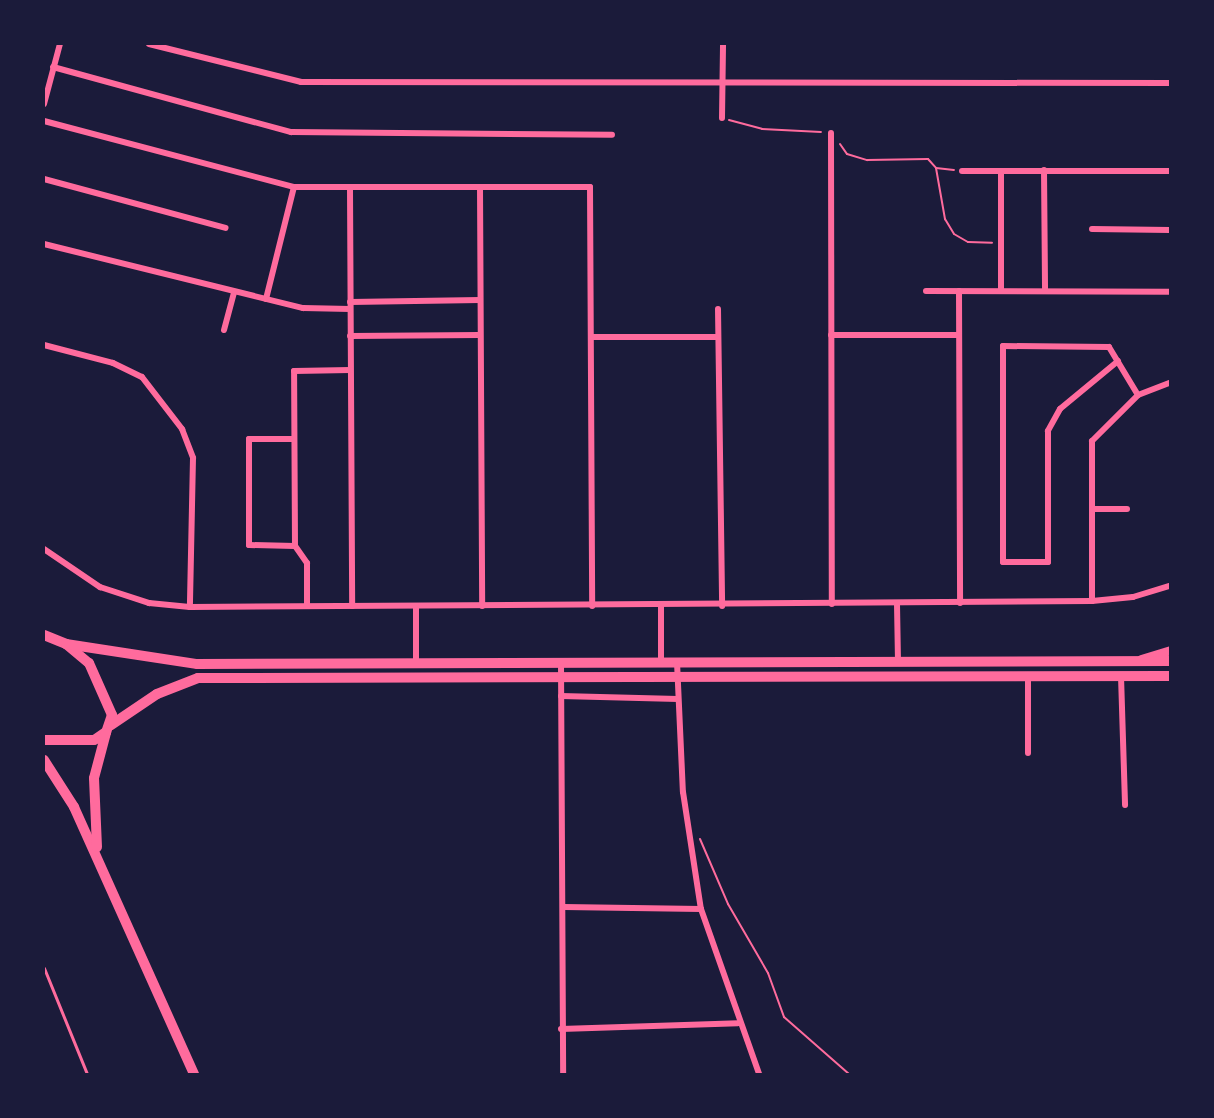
<!DOCTYPE html>
<style>
body{margin:0}
#map{position:relative;width:1214px;height:1118px;overflow:hidden;background:#1b1b3a;font-family:"Archivo Narrow",sans-serif}
div>[style]{position:absolute}
[style*='--x']{left:calc(var(--x)*1px);top:calc(var(--y)*1px);width:calc(var(--w)*1px);rotate:calc(var(--a)*1deg)}
.path>*{height:2px;margin:-1px;padding:0 1px;transform-origin:1px;border-radius:1px;background:#ff6b9d}
.service>*{height:3px;margin:-1.5px;padding:0 1.5px;transform-origin:1.5px;border-radius:1.5px;background:#ff6b9d}
.minor>*{height:6px;margin:-3px;padding:0 3px;transform-origin:3px;border-radius:3px;background:#ff6b9d}
.secondary>*{height:9px;margin:-4.5px;padding:0 4.5px;transform-origin:4.5px;border-radius:4.5px;background:#ff6b9d}
.primary>*{height:10px;margin:-5px;padding:0 5px;transform-origin:5px;border-radius:5px;background:#ff6b9d}
span{translate:-50% -50%;white-space:nowrap;text-align:center;line-height:1.15;-webkit-text-stroke:4.5px #1b1b3a;paint-order:stroke}
.frame{position:absolute;inset:0;border:45px solid #1b1b3a;pointer-events:none}
</style>
<div id="map">
<div class="path">
<div style="--x:729;--y:120;--w:34;--a:15"></div>
<div style="--x:762;--y:129;--w:59;--a:2.9"></div>
<div style="--x:840;--y:144;--w:12;--a:55"></div>
<div style="--x:847;--y:154;--w:21;--a:17"></div>
<div style="--x:867;--y:160;--w:61;--a:-0.9"></div>
<div style="--x:928;--y:159;--w:12;--a:48"></div>
<div style="--x:936;--y:168;--w:52;--a:80"></div>
<div style="--x:945;--y:219;--w:17;--a:59"></div>
<div style="--x:954;--y:234;--w:16;--a:30"></div>
<div style="--x:968;--y:242;--w:24;--a:2"></div>
<div style="--x:936;--y:168;--w:18;--a:6"></div>
<div style="--x:700;--y:839;--w:71;--a:66.7"></div>
<div style="--x:728;--y:904;--w:80;--a:59.9"></div>
<div style="--x:768;--y:973;--w:47;--a:70"></div>
<div style="--x:784;--y:1017;--w:86;--a:41.2"></div>
</div>
<div class="service">
<div style="--x:44;--y:968;--w:114;--a:67.9"></div>
</div>
<div class="minor">
<div style="--x:149;--y:44;--w:157;--a:14"></div>
<div style="--x:301;--y:82;--w:869;--a:0.07"></div>
<div style="--x:53;--y:67;--w:247;--a:15.3"></div>
<div style="--x:291;--y:132;--w:321;--a:0.5"></div>
<div style="--x:44;--y:104;--w:62;--a:-75.1"></div>
<div style="--x:722;--y:118;--w:74;--a:-89.2"></div>
<div style="--x:44;--y:121;--w:259;--a:14.8"></div>
<div style="--x:294;--y:187;--w:296;--a:0"></div>
<div style="--x:590;--y:187;--w:419;--a:89.7"></div>
<div style="--x:831;--y:133;--w:471;--a:89.9"></div>
<div style="--x:1044;--y:170;--w:121;--a:89.5"></div>
<div style="--x:962;--y:171;--w:208;--a:0"></div>
<div style="--x:1001;--y:171;--w:120;--a:90"></div>
<div style="--x:44;--y:179;--w:188;--a:15.1"></div>
<div style="--x:480;--y:187;--w:419;--a:89.7"></div>
<div style="--x:350;--y:189;--w:417;--a:89.7"></div>
<div style="--x:1092;--y:229;--w:78;--a:0.7"></div>
<div style="--x:44;--y:244;--w:267;--a:13.9"></div>
<div style="--x:303;--y:308;--w:47;--a:1.2"></div>
<div style="--x:926;--y:291;--w:244;--a:0.2"></div>
<div style="--x:959;--y:291;--w:312;--a:89.8"></div>
<div style="--x:266;--y:299;--w:115;--a:-76"></div>
<div style="--x:350;--y:302;--w:130;--a:-0.9"></div>
<div style="--x:718;--y:309;--w:297;--a:89.2"></div>
<div style="--x:224;--y:330;--w:39;--a:-75"></div>
<div style="--x:831;--y:335;--w:128;--a:0"></div>
<div style="--x:350;--y:336;--w:130;--a:-0.4"></div>
<div style="--x:591;--y:337;--w:127;--a:0"></div>
<div style="--x:44;--y:345;--w:71;--a:14.6"></div>
<div style="--x:113;--y:363;--w:32;--a:26"></div>
<div style="--x:142;--y:377;--w:66;--a:52.4"></div>
<div style="--x:182;--y:429;--w:31;--a:69"></div>
<div style="--x:193;--y:458;--w:149;--a:91.2"></div>
<div style="--x:1118;--y:361;--w:75;--a:140.4"></div>
<div style="--x:1060;--y:409;--w:25;--a:119"></div>
<div style="--x:1048;--y:431;--w:131;--a:90"></div>
<div style="--x:1048;--y:562;--w:45;--a:180"></div>
<div style="--x:1003;--y:562;--w:216;--a:-90"></div>
<div style="--x:1003;--y:346;--w:106;--a:0.5"></div>
<div style="--x:1109;--y:347;--w:56;--a:58.9"></div>
<div style="--x:293;--y:439;--w:44;--a:180"></div>
<div style="--x:249;--y:439;--w:106;--a:90"></div>
<div style="--x:249;--y:545;--w:46;--a:1.2"></div>
<div style="--x:1092;--y:509;--w:35;--a:0"></div>
<div style="--x:44;--y:549;--w:68;--a:34.2"></div>
<div style="--x:100;--y:587;--w:52;--a:18.1"></div>
<div style="--x:149;--y:603;--w:41;--a:5.6"></div>
<div style="--x:190;--y:607;--w:902;--a:-0.38"></div>
<div style="--x:1092;--y:601;--w:41;--a:-5.6"></div>
<div style="--x:1133;--y:597;--w:39;--a:-17"></div>
<div style="--x:1092;--y:601;--w:160;--a:-90"></div>
<div style="--x:1092;--y:441;--w:65;--a:-45"></div>
<div style="--x:1138;--y:395;--w:34;--a:-21"></div>
<div style="--x:897;--y:604;--w:57;--a:89"></div>
<div style="--x:307;--y:606;--w:43;--a:-90"></div>
<div style="--x:307;--y:563;--w:21;--a:-125"></div>
<div style="--x:295;--y:546;--w:175;--a:-90.3"></div>
<div style="--x:294;--y:371;--w:56;--a:-1"></div>
<div style="--x:416;--y:606;--w:55;--a:90"></div>
<div style="--x:661;--y:606;--w:56;--a:90"></div>
<div style="--x:561;--y:662;--w:412;--a:89.7"></div>
<div style="--x:677;--y:662;--w:130;--a:87.4"></div>
<div style="--x:683;--y:792;--w:118;--a:81.3"></div>
<div style="--x:701;--y:909;--w:175;--a:70.6"></div>
<div style="--x:1028;--y:676;--w:77;--a:90"></div>
<div style="--x:1121;--y:676;--w:129;--a:88.2"></div>
<div style="--x:561;--y:696;--w:117;--a:1.5"></div>
<div style="--x:564;--y:907;--w:137;--a:0.8"></div>
<div style="--x:561;--y:1029;--w:177;--a:-1.9"></div>
</div>
<div class="secondary">
<div style="--x:1141;--y:659;--w:30;--a:-17"></div>
</div>
<div class="primary">
<div style="--x:44;--y:635;--w:24;--a:22"></div>
<div style="--x:66;--y:644;--w:30;--a:40"></div>
<div style="--x:89;--y:663;--w:57;--a:66.1"></div>
<div style="--x:112;--y:715;--w:18;--a:109"></div>
<div style="--x:106;--y:732;--w:14;--a:146"></div>
<div style="--x:94;--y:740;--w:50;--a:180"></div>
<div style="--x:66;--y:644;--w:133;--a:8.7"></div>
<div style="--x:197;--y:664;--w:973;--a:-0.18"></div>
<div style="--x:111;--y:725;--w:55;--a:-34"></div>
<div style="--x:157;--y:694;--w:44;--a:-21.3"></div>
<div style="--x:198;--y:678;--w:972;--a:-0.12"></div>
<div style="--x:44;--y:760;--w:56;--a:57.4"></div>
<div style="--x:74;--y:807;--w:293;--a:65.8"></div>
<div style="--x:97;--y:847;--w:69;--a:-92.5"></div>
<div style="--x:94;--y:778;--w:47;--a:-75.1"></div>
</div>
<div class="frame"></div>
</div>
